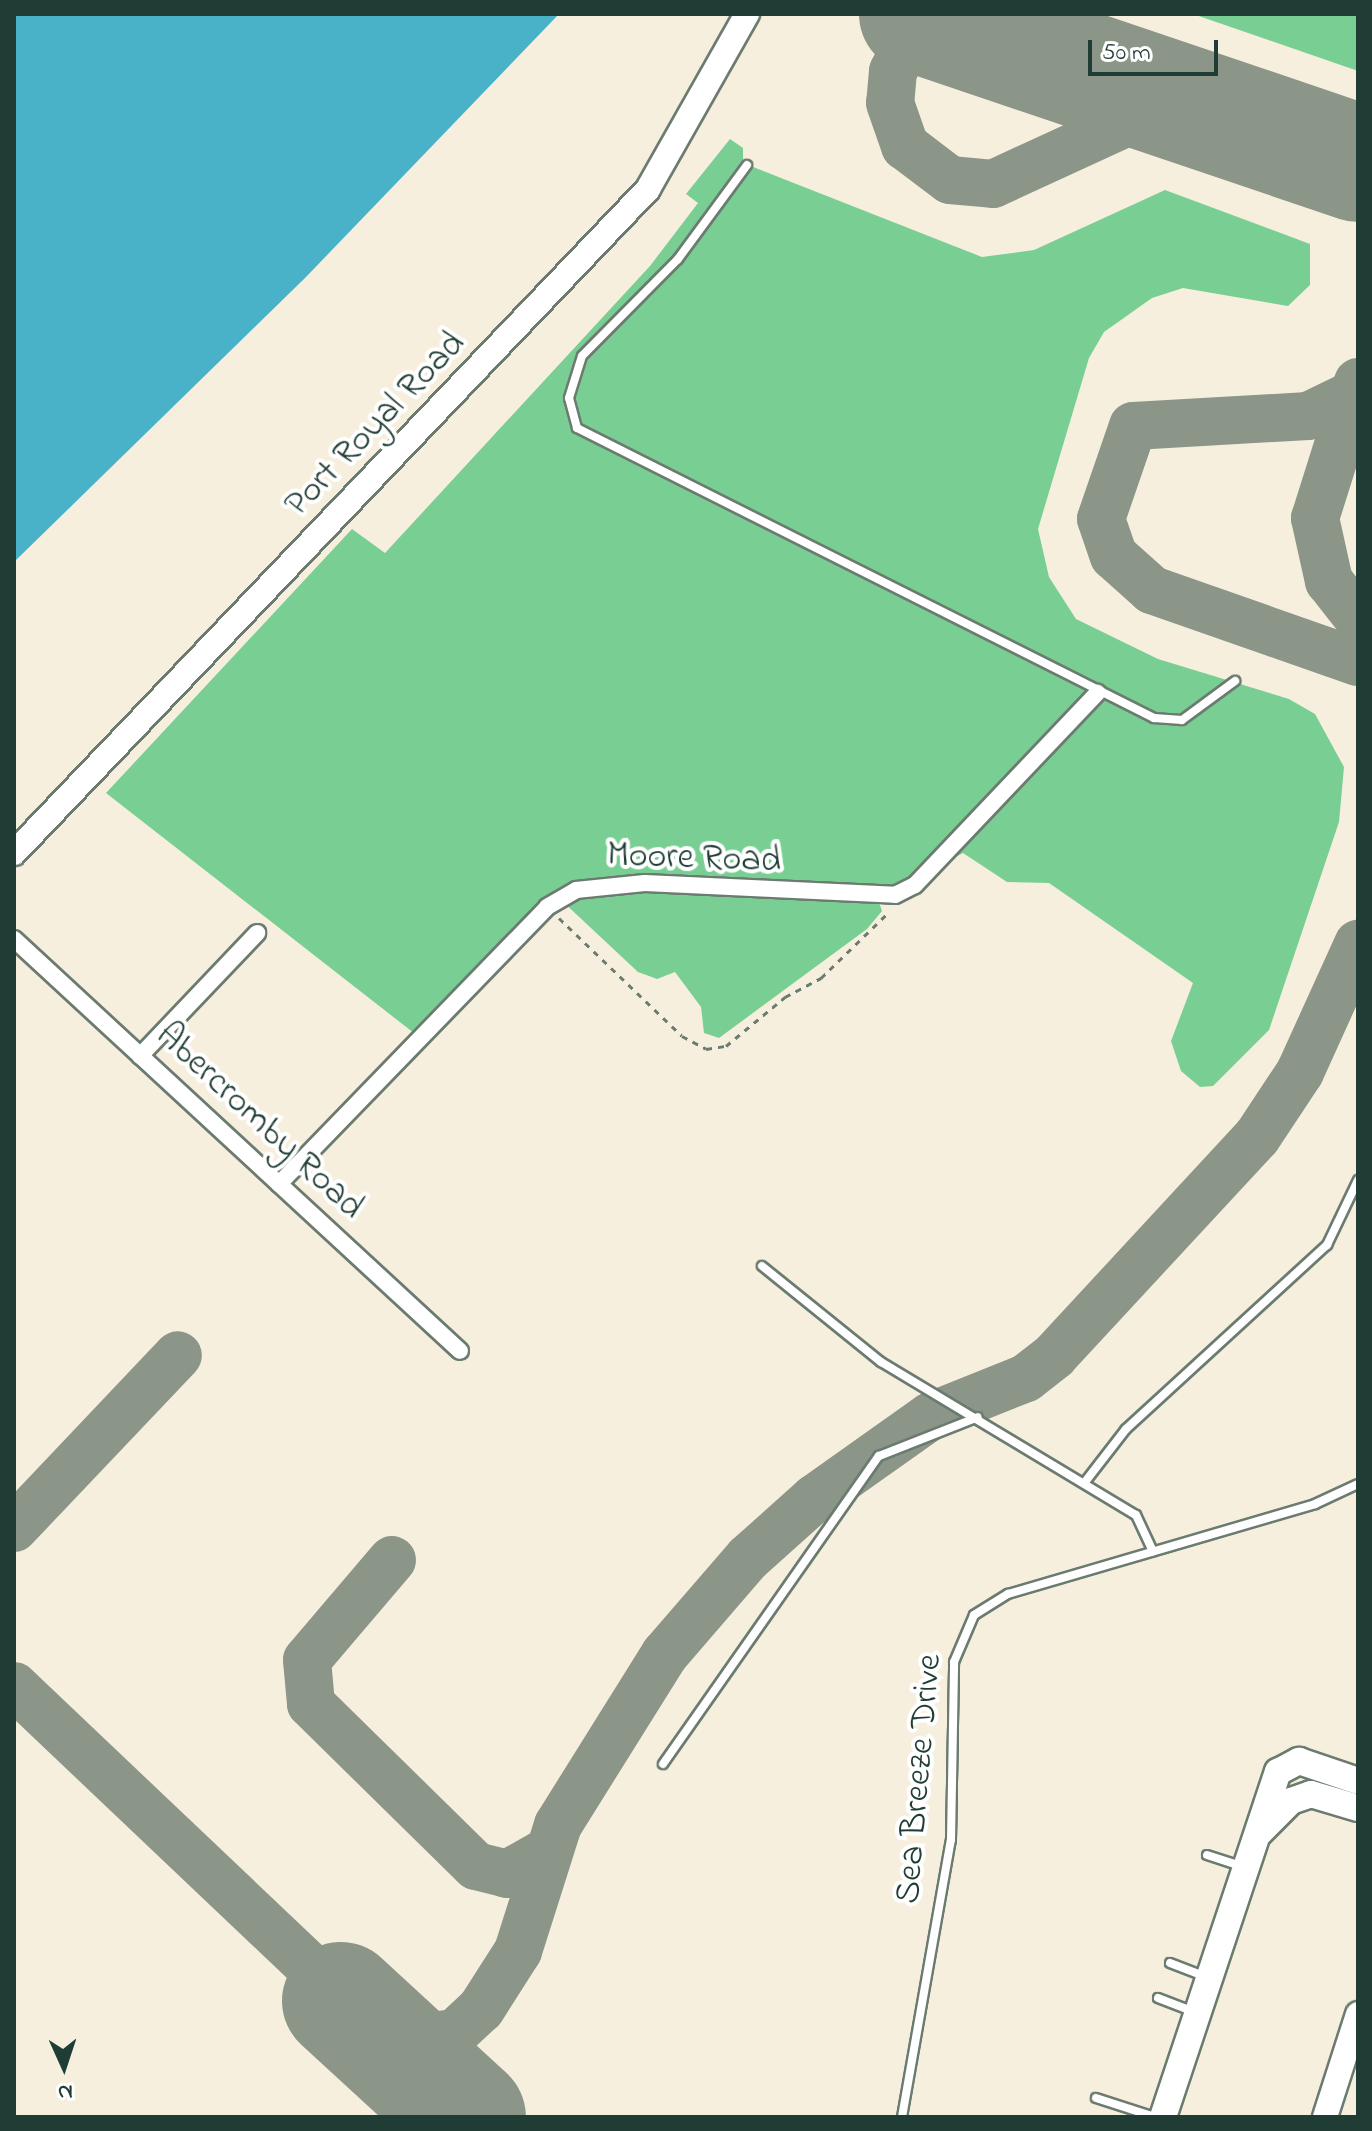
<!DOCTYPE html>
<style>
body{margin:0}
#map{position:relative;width:1372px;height:2131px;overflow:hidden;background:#f7efde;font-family:"Indie Flower",sans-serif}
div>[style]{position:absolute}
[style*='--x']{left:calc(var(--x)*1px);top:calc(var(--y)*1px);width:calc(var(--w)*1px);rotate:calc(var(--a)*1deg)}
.green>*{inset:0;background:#79cf93}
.water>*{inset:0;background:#49b1c8}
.taxiway>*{height:48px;margin:-24px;padding:0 24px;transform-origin:24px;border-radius:24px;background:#8b9689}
.runway>*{height:118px;margin:-59px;padding:0 59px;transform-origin:59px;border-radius:59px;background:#8b9689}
.path>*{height:3px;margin-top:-1.5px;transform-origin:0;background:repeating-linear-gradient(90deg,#6b7b70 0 6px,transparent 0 12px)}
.roads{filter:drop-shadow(2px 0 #6b7b70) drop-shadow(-2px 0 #6b7b70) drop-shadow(0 2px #6b7b70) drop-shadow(0 -2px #6b7b70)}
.service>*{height:8px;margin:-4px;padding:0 4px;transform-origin:4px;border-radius:4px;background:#fff}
.minor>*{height:16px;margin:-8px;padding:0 8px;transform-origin:8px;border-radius:8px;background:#fff}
.secondary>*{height:24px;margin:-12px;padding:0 12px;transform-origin:12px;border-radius:12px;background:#fff}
.primary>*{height:26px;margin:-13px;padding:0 13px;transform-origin:13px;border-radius:13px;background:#fff}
span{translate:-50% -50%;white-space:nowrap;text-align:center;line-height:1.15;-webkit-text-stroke:8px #fff;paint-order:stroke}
.street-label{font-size:36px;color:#1f3d34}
.frame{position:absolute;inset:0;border:16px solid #1f3d34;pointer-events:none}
.north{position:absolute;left:24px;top:2027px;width:80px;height:80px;-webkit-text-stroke:6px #fff;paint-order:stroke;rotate:177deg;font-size:22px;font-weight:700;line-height:32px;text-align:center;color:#1f3d34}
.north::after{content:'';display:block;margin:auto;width:28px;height:36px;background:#1f3d34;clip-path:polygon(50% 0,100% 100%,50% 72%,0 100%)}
.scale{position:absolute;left:1088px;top:40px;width:130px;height:36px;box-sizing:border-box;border:4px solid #1f3d34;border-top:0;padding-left:10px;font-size:24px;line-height:28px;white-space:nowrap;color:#1f3d34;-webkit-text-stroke:6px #fff;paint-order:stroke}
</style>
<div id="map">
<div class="green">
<div style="clip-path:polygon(1193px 14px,1358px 14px,1358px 71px)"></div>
<div style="clip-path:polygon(730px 139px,743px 148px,743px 163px,982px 257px,1034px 250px,1165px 190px,1310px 244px,1310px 285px,1288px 306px,1183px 288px,1152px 298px,1104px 332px,1089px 358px,1038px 529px,1049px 577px,1076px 619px,1158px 659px,1289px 699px,1315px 714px,1344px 767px,1339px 822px,1269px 1030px,1213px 1086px,1200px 1087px,1181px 1071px,1171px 1041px,1193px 983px,1049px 883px,1007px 882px,963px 853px,878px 899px,882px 911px,867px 929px,719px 1038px,704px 1033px,701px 1007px,675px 972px,657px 979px,638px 972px,560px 899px,419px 1037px,106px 793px,352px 529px,385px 553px,650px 266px,698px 203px,686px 194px)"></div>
</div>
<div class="water">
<div style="clip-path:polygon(14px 14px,559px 14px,305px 278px,14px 562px)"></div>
</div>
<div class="taxiway">
<div style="--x:946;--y:14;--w:47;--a:143.6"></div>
<div style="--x:908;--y:42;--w:33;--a:117"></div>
<div style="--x:893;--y:71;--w:32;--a:95"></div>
<div style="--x:890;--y:103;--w:46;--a:70.8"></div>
<div style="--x:905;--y:146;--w:56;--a:37.1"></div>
<div style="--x:950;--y:180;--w:43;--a:5.3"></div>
<div style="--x:993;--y:184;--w:155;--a:-24.7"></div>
<div style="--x:1134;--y:119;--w:60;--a:-12.4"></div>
<div style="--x:1013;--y:14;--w:118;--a:33.6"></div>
<div style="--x:1308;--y:146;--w:59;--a:32.6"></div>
<div style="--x:1358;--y:382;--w:143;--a:107.5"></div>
<div style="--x:1315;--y:518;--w:65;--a:77.5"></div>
<div style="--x:1329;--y:581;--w:47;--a:51.9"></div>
<div style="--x:1354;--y:394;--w:51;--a:154.4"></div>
<div style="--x:1308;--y:416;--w:175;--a:176.7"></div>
<div style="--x:1133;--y:426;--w:98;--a:109"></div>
<div style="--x:1101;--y:519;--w:39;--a:71"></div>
<div style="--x:1114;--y:556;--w:51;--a:41.8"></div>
<div style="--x:1152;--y:590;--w:218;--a:19.3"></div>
<div style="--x:14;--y:1528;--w:238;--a:-46.5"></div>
<div style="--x:392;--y:1560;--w:131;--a:130.4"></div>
<div style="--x:307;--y:1660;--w:44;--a:84.8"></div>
<div style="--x:311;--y:1704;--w:231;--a:44.5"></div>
<div style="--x:476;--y:1866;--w:32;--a:14"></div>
<div style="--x:507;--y:1874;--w:45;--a:-29.4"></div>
<div style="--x:14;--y:1686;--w:487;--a:43.5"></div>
<div style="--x:367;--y:2021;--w:41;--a:25.9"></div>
<div style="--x:404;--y:2039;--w:51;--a:-6.7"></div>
<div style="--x:455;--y:2033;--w:35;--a:-43"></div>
<div style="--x:481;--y:2009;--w:69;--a:-57.5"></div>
<div style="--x:518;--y:1951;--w:132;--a:-72.4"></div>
<div style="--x:558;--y:1825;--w:202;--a:-58"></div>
<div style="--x:665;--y:1654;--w:127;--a:-49.2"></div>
<div style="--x:748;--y:1558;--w:90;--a:-41.8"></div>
<div style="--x:815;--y:1498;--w:142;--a:-35.3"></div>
<div style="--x:931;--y:1416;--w:102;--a:-21.8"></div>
<div style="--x:1026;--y:1378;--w:36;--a:-38"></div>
<div style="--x:1054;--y:1356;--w:299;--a:-47.2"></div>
<div style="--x:1257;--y:1137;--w:78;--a:-56.5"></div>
<div style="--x:1300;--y:1072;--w:141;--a:-65.6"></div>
</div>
<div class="runway">
<div style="--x:918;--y:14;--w:465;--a:18.7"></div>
<div style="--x:341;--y:2001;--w:171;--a:42.6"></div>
</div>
<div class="path">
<div style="--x:559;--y:918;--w:170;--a:43.8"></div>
<div style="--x:682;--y:1036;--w:27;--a:28"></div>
<div style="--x:706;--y:1049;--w:20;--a:-9"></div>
<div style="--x:726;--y:1046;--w:77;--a:-39.7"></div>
<div style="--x:785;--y:997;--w:41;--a:-27.8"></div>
<div style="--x:821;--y:978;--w:96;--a:-44.2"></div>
</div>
<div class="roads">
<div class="service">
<div style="--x:747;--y:165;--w:117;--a:126.3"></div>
<div style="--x:678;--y:259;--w:136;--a:134.7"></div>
<div style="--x:582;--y:356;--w:44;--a:107.2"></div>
<div style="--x:569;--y:398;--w:31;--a:75"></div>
<div style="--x:577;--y:428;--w:646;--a:26.68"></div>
<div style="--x:1154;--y:718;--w:28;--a:4"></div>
<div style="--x:1182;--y:720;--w:66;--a:-36.3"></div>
<div style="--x:762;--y:1266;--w:153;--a:38.9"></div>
<div style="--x:881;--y:1362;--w:297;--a:31"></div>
<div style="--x:1136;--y:1515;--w:40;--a:65"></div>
<div style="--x:1085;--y:1482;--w:67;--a:-52.3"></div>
<div style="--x:1126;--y:1429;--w:273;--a:-42.5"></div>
<div style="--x:1327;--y:1245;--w:72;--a:-64.5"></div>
<div style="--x:663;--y:1764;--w:376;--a:-55"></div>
<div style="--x:879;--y:1456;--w:106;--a:-21.5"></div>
<div style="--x:1207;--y:1855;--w:36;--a:18"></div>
<div style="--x:1170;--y:1963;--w:39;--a:21"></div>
<div style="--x:1158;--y:1998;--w:39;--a:21"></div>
<div style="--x:1096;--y:2098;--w:62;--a:17.9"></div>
<div style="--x:902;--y:2117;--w:281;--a:-80"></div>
<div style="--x:951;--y:1840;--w:178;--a:-89"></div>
<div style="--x:954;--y:1662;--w:51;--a:-66.9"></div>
<div style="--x:974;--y:1615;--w:40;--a:-32"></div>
<div style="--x:1008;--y:1594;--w:320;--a:-16.3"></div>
<div style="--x:1315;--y:1504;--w:47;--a:-24.9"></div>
</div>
<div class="minor">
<div style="--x:14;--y:939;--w:607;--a:42.73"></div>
<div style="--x:140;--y:1056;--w:170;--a:-46.4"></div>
<div style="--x:279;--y:1184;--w:385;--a:-45.9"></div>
<div style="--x:547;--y:907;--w:34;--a:-30"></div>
<div style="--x:576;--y:890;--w:69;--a:-5.8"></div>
<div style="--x:645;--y:883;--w:250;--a:2.7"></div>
<div style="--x:895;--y:895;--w:22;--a:-27"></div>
<div style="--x:915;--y:885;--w:265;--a:-46.5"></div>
</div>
<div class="secondary">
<div style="--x:14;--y:853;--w:918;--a:-46.32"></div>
<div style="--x:648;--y:189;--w:201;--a:-60.5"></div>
<div style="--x:1325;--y:2117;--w:108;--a:-72.2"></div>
</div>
<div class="primary">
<div style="--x:1260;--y:1832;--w:44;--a:-45"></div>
<div style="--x:1291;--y:1801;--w:21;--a:-19"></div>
<div style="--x:1311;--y:1794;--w:49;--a:16.6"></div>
<div style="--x:1163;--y:2117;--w:364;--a:-71.6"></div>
<div style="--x:1278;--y:1772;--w:24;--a:-28"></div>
<div style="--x:1299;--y:1761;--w:62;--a:18.7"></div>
</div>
</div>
<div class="street-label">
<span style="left:376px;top:425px;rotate:-46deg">Port Royal Road</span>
<span style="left:694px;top:859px;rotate:2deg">Moore Road</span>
<span style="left:259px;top:1122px;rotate:43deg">Abercromby Road</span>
<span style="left:920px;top:1779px;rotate:-85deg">Sea Breeze Drive</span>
</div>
<div class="frame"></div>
<div class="north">N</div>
<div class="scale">50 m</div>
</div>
